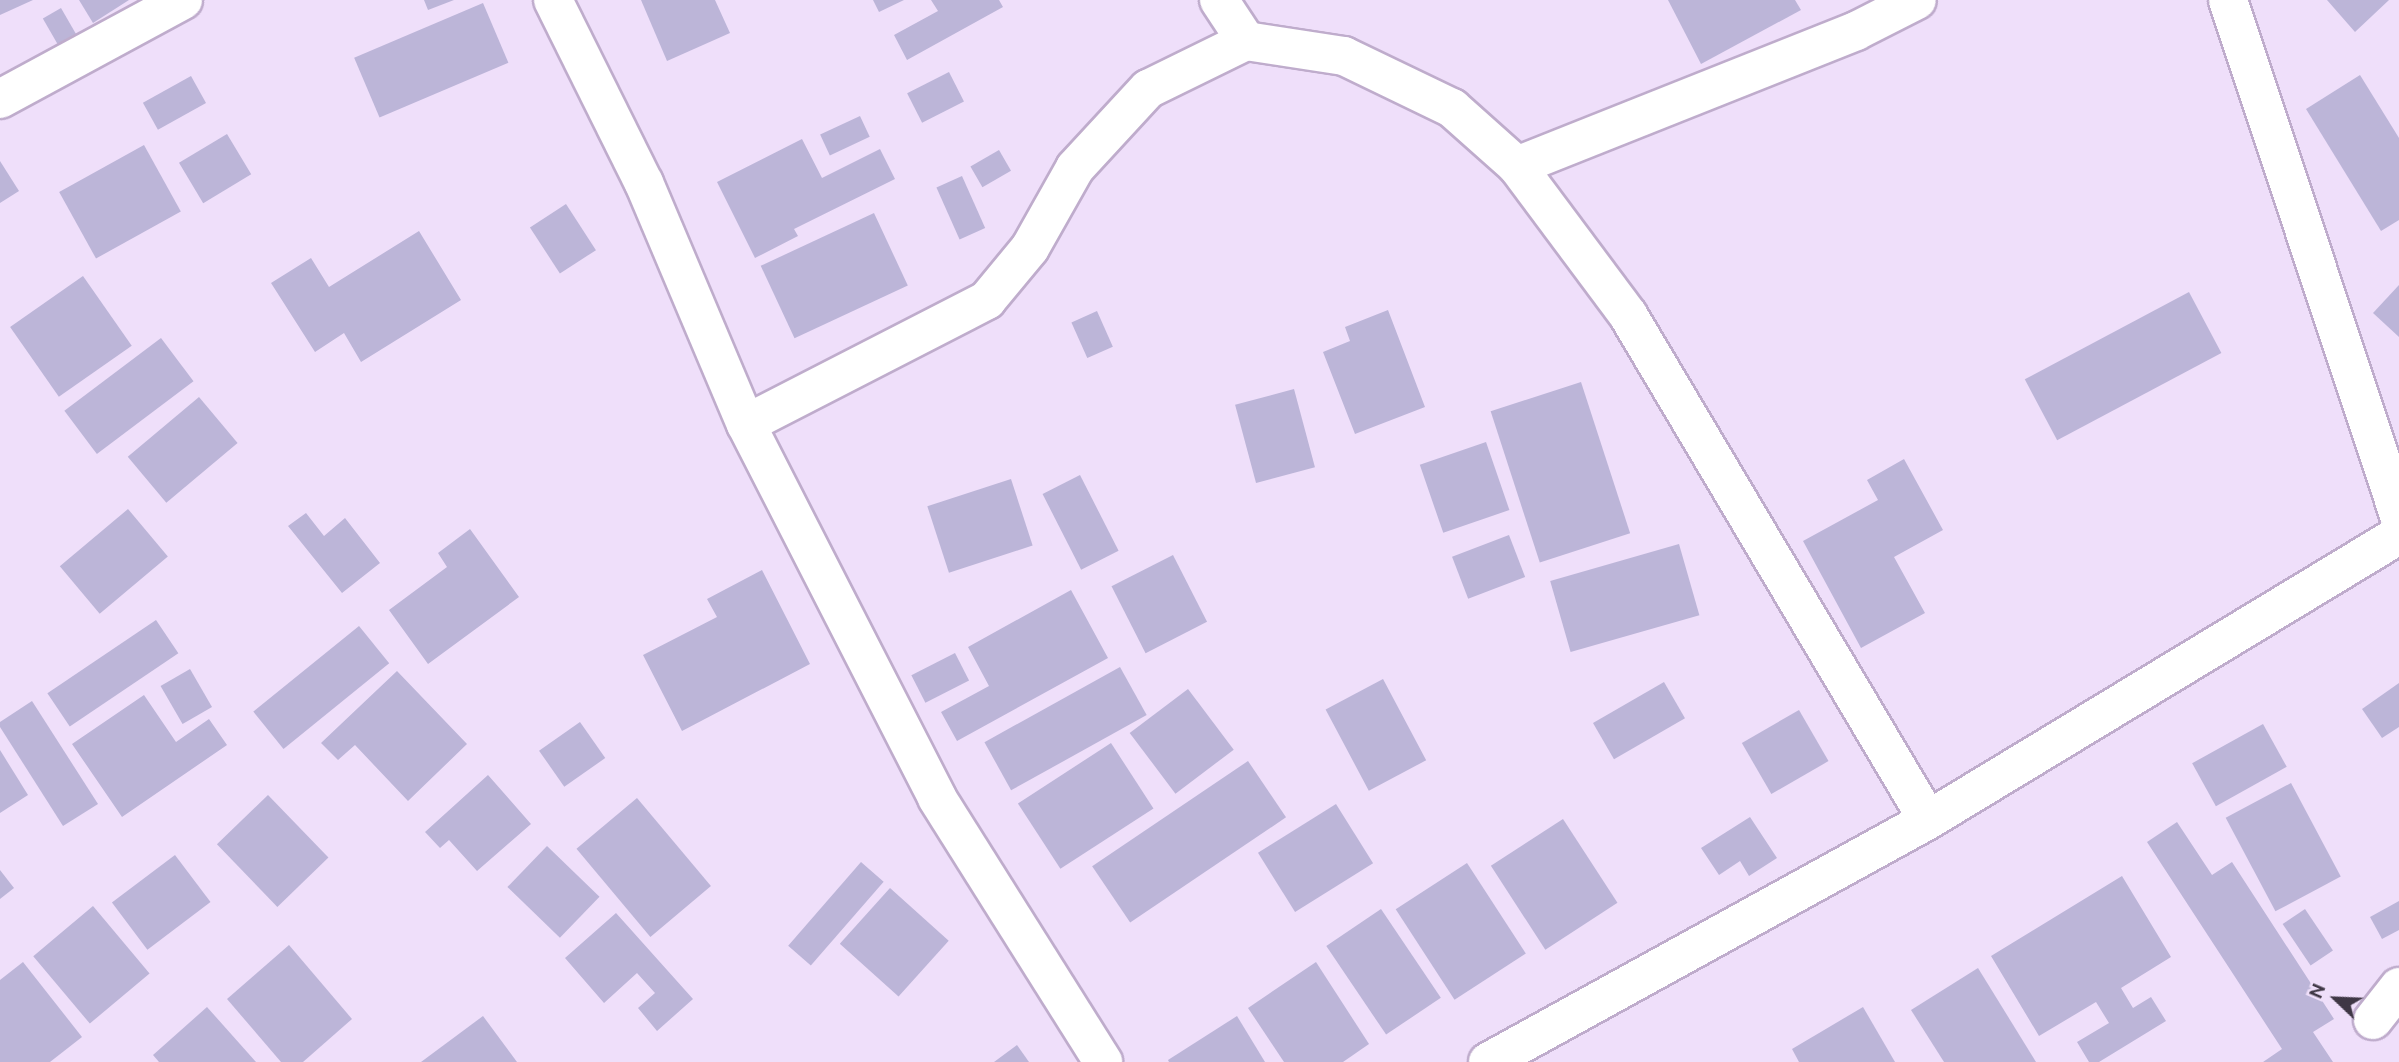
<!DOCTYPE html>
<style>
body{margin:0}
#map{position:relative;width:2399px;height:1062px;overflow:hidden;background:#efdffa;font-family:Ubuntu,sans-serif}
div>[style]{position:absolute}
[style*='--x']{left:calc(var(--x)*1px);top:calc(var(--y)*1px);width:calc(var(--w)*1px);rotate:calc(var(--a)*1deg)}
.building>*{inset:0;background:#bcb5d8;transform-origin:0 0}
.roads{filter:drop-shadow(2px 0 #bfaccc) drop-shadow(-2px 0 #bfaccc) drop-shadow(0 2px #bfaccc) drop-shadow(0 -2px #bfaccc)}
.minor>*{height:38px;margin:-19px;padding:0 19px;transform-origin:19px;border-radius:19px;background:#fff}
span{translate:-50% -50%;white-space:nowrap;text-align:center;line-height:1.15;-webkit-text-stroke:7px #efdffa;paint-order:stroke}
.north{position:absolute;left:2301px;top:964px;width:70px;height:70px;-webkit-text-stroke:5px #efdffa;paint-order:stroke;rotate:293deg;font-size:19px;font-weight:700;line-height:28px;text-align:center;color:#3f3745}
.north::after{content:'';display:block;margin:auto;width:24px;height:32px;background:#3f3745;clip-path:polygon(50% 0,100% 100%,50% 72%,0 100%)}
</style>
<div id="map">
<div class="building">
<div style="clip-path:polygon(0 0,33px 0,0 15px)"></div>
<div style="clip-path:polygon(79px 0,129px 0,93px 23px)"></div>
<div style="clip-path:polygon(424px 0,454px 0,428px 10px)"></div>
<div style="clip-path:polygon(641px 0,715px 0,730px 33px,667px 61px)"></div>
<div style="clip-path:polygon(873px 0,904px 0,879px 12px)"></div>
<div style="clip-path:polygon(931px 0,999px 0,1003px 7px,907px 60px,894px 35px,938px 11px)"></div>
<div style="clip-path:polygon(1668px 0,1795px 0,1801px 10px,1701px 64px)"></div>
<div style="clip-path:polygon(2327px 0,2389px 0,2355px 32px)"></div>
<div style="left:483px;top:3px;width:65px;height:140px;rotate:67deg"></div>
<div style="left:61px;top:8px;width:30px;height:21px;rotate:60deg"></div>
<div style="left:949px;top:72px;width:33px;height:47px;rotate:63deg"></div>
<div style="clip-path:polygon(2360px 75px,2399px 138px,2399px 220px,2381px 231px,2306px 109px)"></div>
<div style="left:191px;top:76px;width:31px;height:55px;rotate:61deg"></div>
<div style="left:860px;top:116px;width:23px;height:44px;rotate:65deg"></div>
<div style="left:227px;top:134px;width:47px;height:56px;rotate:59deg"></div>
<div style="clip-path:polygon(802px 139px,822px 178px,880px 149px,895px 179px,794px 229px,798px 236px,755px 258px,717px 182px)"></div>
<div style="left:144px;top:145px;width:76px;height:97px;rotate:61deg"></div>
<div style="left:999px;top:150px;width:24px;height:33px;rotate:60deg"></div>
<div style="clip-path:polygon(0 161px,19px 191px,0 203px)"></div>
<div style="left:962px;top:176px;width:57px;height:28px;rotate:66deg"></div>
<div style="left:566px;top:204px;width:55px;height:43px;rotate:57deg"></div>
<div style="left:874px;top:213px;width:80px;height:125px;rotate:65deg"></div>
<div style="clip-path:polygon(419px 231px,461px 300px,361px 362px,344px 333px,315px 352px,271px 283px,311px 258px,329px 287px)"></div>
<div style="left:83px;top:276px;width:85px;height:89px;rotate:55deg"></div>
<div style="clip-path:polygon(2399px 285px,2399px 337px,2373px 313px)"></div>
<div style="left:2189px;top:292px;width:69px;height:186px;rotate:62deg"></div>
<div style="clip-path:polygon(1388px 310px,1425px 407px,1355px 434px,1323px 352px,1350px 341px,1345px 327px)"></div>
<div style="left:1097px;top:311px;width:39px;height:28px;rotate:66deg"></div>
<div style="left:161px;top:338px;width:54px;height:121px;rotate:53deg"></div>
<div style="left:1581px;top:382px;width:159px;height:95px;rotate:72deg"></div>
<div style="left:1294px;top:389px;width:81px;height:61px;rotate:75deg"></div>
<div style="left:199px;top:397px;width:60px;height:93px;rotate:50deg"></div>
<div style="left:1486px;top:442px;width:72px;height:70px;rotate:71deg"></div>
<div style="clip-path:polygon(1904px 459px,1943px 530px,1894px 557px,1925px 613px,1861px 648px,1803px 541px,1878px 500px,1867px 480px)"></div>
<div style="left:1080px;top:475px;width:85px;height:42px;rotate:63deg"></div>
<div style="left:1011px;top:479px;width:70px;height:88px;rotate:72deg"></div>
<div style="left:128px;top:509px;width:62px;height:89px;rotate:50deg"></div>
<div style="clip-path:polygon(306px 513px,324px 536px,345px 518px,380px 563px,342px 593px,288px 526px)"></div>
<div style="clip-path:polygon(470px 529px,519px 597px,428px 664px,389px 610px,447px 567px,438px 553px)"></div>
<div style="left:1509px;top:535px;width:45px;height:61px;rotate:69deg"></div>
<div style="left:1679px;top:544px;width:74px;height:134px;rotate:74deg"></div>
<div style="left:1173px;top:555px;width:75px;height:69px;rotate:63deg"></div>
<div style="clip-path:polygon(762px 570px,810px 664px,682px 731px,643px 655px,717px 617px,707px 599px)"></div>
<div style="clip-path:polygon(1071px 590px,1108px 658px,957px 741px,941px 712px,989px 686px,968px 647px)"></div>
<div style="left:156px;top:620px;width:40px;height:131px;rotate:56deg"></div>
<div style="left:359px;top:626px;width:48px;height:136px;rotate:51deg"></div>
<div style="left:955px;top:653px;width:31px;height:49px;rotate:63deg"></div>
<div style="left:1120px;top:667px;width:55px;height:155px;rotate:61deg"></div>
<div style="left:190px;top:669px;width:44px;height:34px;rotate:60deg"></div>
<div style="clip-path:polygon(397px 671px,467px 744px,408px 801px,355px 745px,338px 760px,321px 743px)"></div>
<div style="left:1383px;top:679px;width:92px;height:65px;rotate:62deg"></div>
<div style="left:1664px;top:682px;width:42px;height:82px;rotate:60deg"></div>
<div style="clip-path:polygon(2399px 683px,2399px 727px,2382px 738px,2362px 709px)"></div>
<div style="left:1188px;top:689px;width:76px;height:73px;rotate:53deg"></div>
<div style="clip-path:polygon(144px 695px,176px 742px,209px 719px,227px 745px,122px 817px,72px 744px)"></div>
<div style="clip-path:polygon(32px 701px,98px 804px,63px 826px,0 727px,0 722px)"></div>
<div style="left:1799px;top:710px;width:59px;height:66px;rotate:60deg"></div>
<div style="left:580px;top:722px;width:44px;height:50px;rotate:55deg"></div>
<div style="left:2263px;top:724px;width:49px;height:81px;rotate:61deg"></div>
<div style="left:1111px;top:743px;width:78px;height:111px;rotate:57deg"></div>
<div style="clip-path:polygon(0 750px,28px 795px,0 813px)"></div>
<div style="left:1248px;top:761px;width:68px;height:188px;rotate:56deg"></div>
<div style="clip-path:polygon(488px 775px,531px 824px,477px 871px,449px 840px,440px 848px,425px 832px)"></div>
<div style="left:2291px;top:783px;width:106px;height:74px;rotate:62deg"></div>
<div style="left:268px;top:795px;width:87px;height:71px;rotate:46deg"></div>
<div style="left:637px;top:798px;width:115px;height:79px;rotate:50deg"></div>
<div style="left:1336px;top:804px;width:70px;height:92px;rotate:58deg"></div>
<div style="clip-path:polygon(1750px 817px,1777px 858px,1749px 876px,1740px 861px,1719px 875px,1701px 848px)"></div>
<div style="left:1563px;top:819px;width:100px;height:86px;rotate:57deg"></div>
<div style="clip-path:polygon(2177px 822px,2212px 875px,2232px 862px,2334px 1019px,2313px 1032px,2333px 1062px,2263px 1062px,2282px 1049px,2147px 842px)"></div>
<div style="left:547px;top:846px;width:73px;height:57px;rotate:44deg"></div>
<div style="left:175px;top:855px;width:59px;height:79px;rotate:53deg"></div>
<div style="left:861px;top:862px;width:30px;height:111px;rotate:41deg"></div>
<div style="left:1467px;top:863px;width:108px;height:85px;rotate:57deg"></div>
<div style="clip-path:polygon(0 870px,14px 888px,0 899px)"></div>
<div style="clip-path:polygon(2122px 876px,2171px 957px,2121px 988px,2133px 1008px,2151px 997px,2166px 1021px,2099px 1062px,2089px 1062px,2077px 1042px,2109px 1023px,2096px 1002px,2039px 1036px,1991px 956px)"></div>
<div style="left:890px;top:888px;width:79px;height:75px;rotate:42deg"></div>
<div style="clip-path:polygon(2399px 901px,2399px 930px,2382px 939px,2370px 917px)"></div>
<div style="left:93px;top:906px;width:88px;height:78px;rotate:50deg"></div>
<div style="left:1381px;top:909px;width:107px;height:66px;rotate:56deg"></div>
<div style="left:2305px;top:909px;width:50px;height:27px;rotate:56deg"></div>
<div style="clip-path:polygon(616px 913px,693px 999px,657px 1031px,638px 1008px,655px 993px,637px 973px,604px 1003px,565px 958px)"></div>
<div style="clip-path:polygon(289px 945px,352px 1019px,303px 1062px,281px 1062px,227px 999px)"></div>
<div style="clip-path:polygon(23px 962px,82px 1037px,50px 1062px,0 1062px,0 980px)"></div>
<div style="clip-path:polygon(1316px 962px,1369px 1044px,1343px 1062px,1284px 1062px,1248px 1008px)"></div>
<div style="clip-path:polygon(1978px 968px,2036px 1062px,1944px 1062px,1911px 1010px)"></div>
<div style="clip-path:polygon(207px 1007px,256px 1062px,159px 1062px,153px 1055px)"></div>
<div style="clip-path:polygon(1863px 1007px,1895px 1062px,1799px 1062px,1792px 1049px)"></div>
<div style="clip-path:polygon(483px 1016px,517px 1062px,421px 1062px)"></div>
<div style="clip-path:polygon(1237px 1016px,1265px 1062px,1169px 1062px,1168px 1060px)"></div>
<div style="clip-path:polygon(1017px 1045px,1029px 1062px,994px 1062px)"></div>
</div>
<div class="roads">
<div class="minor">
<div style="--x:553;--y:0;--w:204;--a:63.6"></div>
<div style="--x:644;--y:183;--w:262;--a:67.1"></div>
<div style="--x:746;--y:424;--w:420;--a:62.9"></div>
<div style="--x:937;--y:798;--w:312;--a:57.8"></div>
<div style="--x:1219;--y:0;--w:49;--a:56.6"></div>
<div style="--x:2228;--y:0;--w:543;--a:71.63"></div>
<div style="--x:0;--y:99;--w:208;--a:-28.4"></div>
<div style="--x:1517;--y:166;--w:365;--a:-21.7"></div>
<div style="--x:1856;--y:31;--w:68;--a:-26.9"></div>
<div style="--x:746;--y:424;--w:271;--a:-27.2"></div>
<div style="--x:987;--y:300;--w:67;--a:-50.4"></div>
<div style="--x:1030;--y:248;--w:92;--a:-60.6"></div>
<div style="--x:1075;--y:168;--w:108;--a:-47.3"></div>
<div style="--x:1148;--y:89;--w:109;--a:-26.1"></div>
<div style="--x:1246;--y:41;--w:99;--a:8.7"></div>
<div style="--x:1344;--y:56;--w:120;--a:25.7"></div>
<div style="--x:1452;--y:108;--w:87;--a:41.7"></div>
<div style="--x:1517;--y:166;--w:186;--a:53.3"></div>
<div style="--x:1628;--y:315;--w:587;--a:59.29"></div>
<div style="--x:2373;--y:1020;--w:42;--a:-51.8"></div>
<div style="--x:1488;--y:1062;--w:502;--a:-28.81"></div>
<div style="--x:1928;--y:820;--w:551;--a:-31.18"></div>
</div>
</div>
<div class="north">N</div>
</div>
